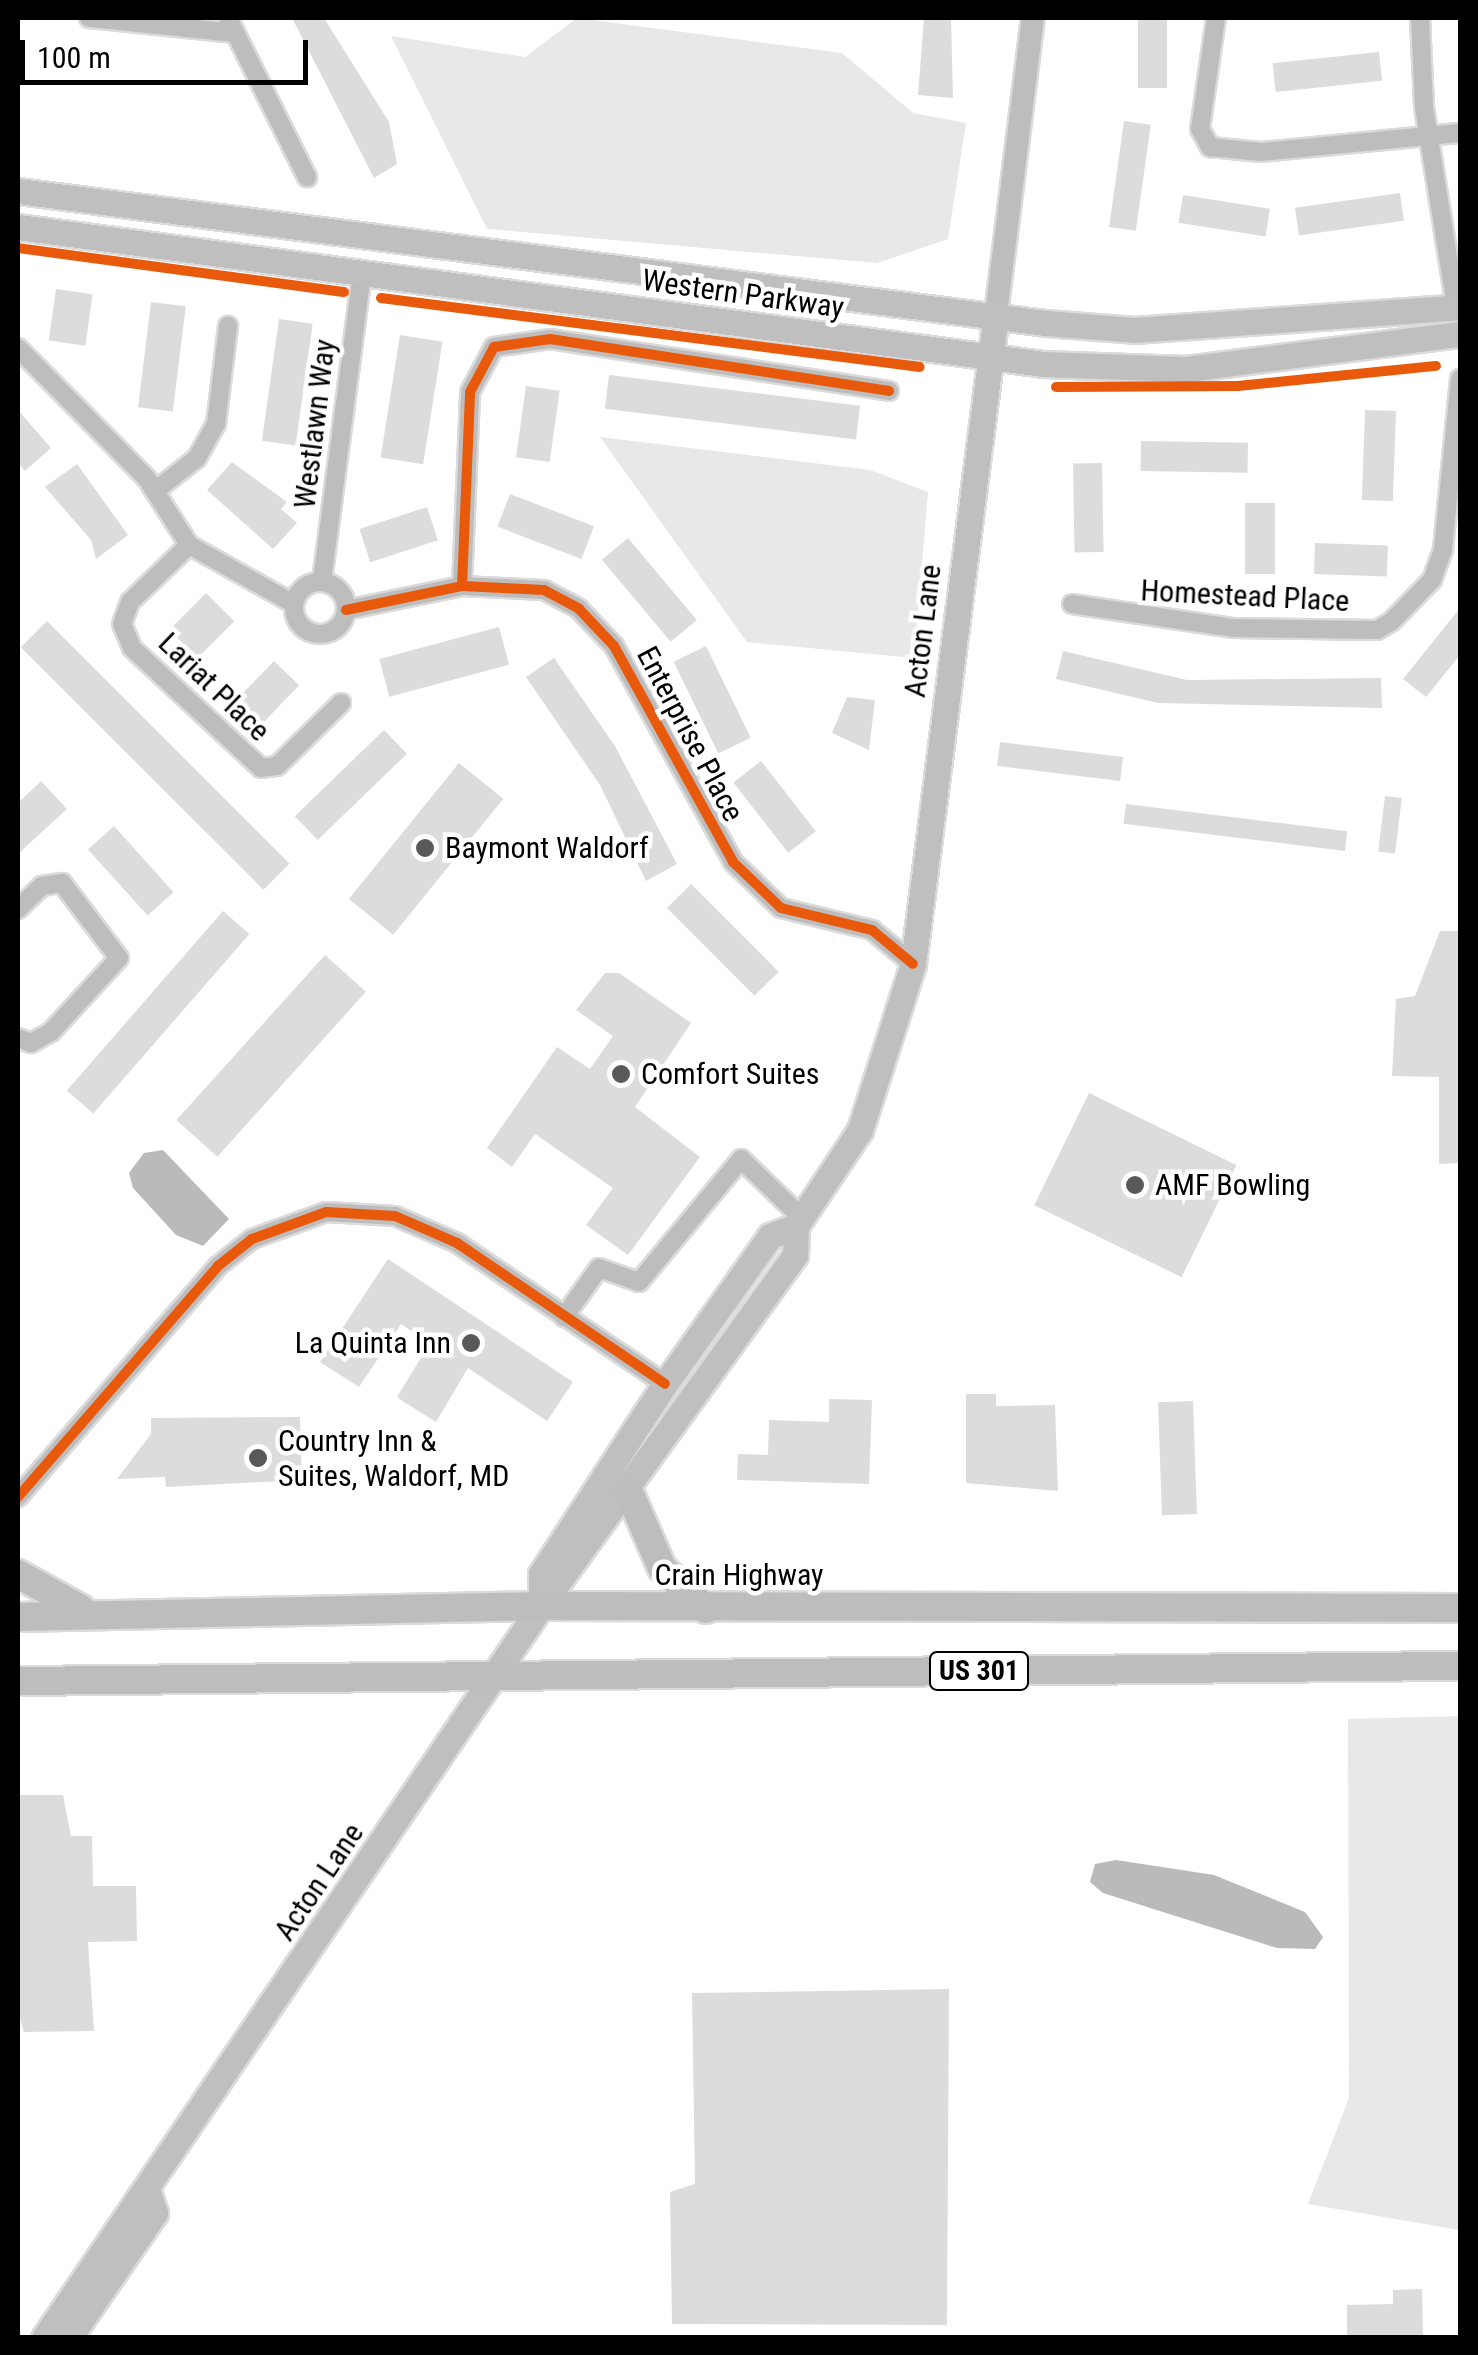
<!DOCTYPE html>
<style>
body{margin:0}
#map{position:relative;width:1478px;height:2355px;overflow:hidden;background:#fff;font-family:"Roboto Condensed",sans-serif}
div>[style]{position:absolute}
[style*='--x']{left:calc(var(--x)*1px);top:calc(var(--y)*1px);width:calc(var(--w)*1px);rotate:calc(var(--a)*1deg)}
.green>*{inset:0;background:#e8e8e8}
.water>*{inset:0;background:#bababa}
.building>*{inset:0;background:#dcdcdc;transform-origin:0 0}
.roads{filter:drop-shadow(2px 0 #dbdbdb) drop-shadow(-2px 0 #dbdbdb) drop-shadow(0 2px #dbdbdb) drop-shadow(0 -2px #dbdbdb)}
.minor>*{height:18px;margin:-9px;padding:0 9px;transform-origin:9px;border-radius:9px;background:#bdbdbd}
.minor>.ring{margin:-9px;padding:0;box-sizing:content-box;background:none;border:18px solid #bdbdbd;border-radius:50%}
.tertiary>*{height:22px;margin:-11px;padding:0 11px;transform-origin:11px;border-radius:11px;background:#bdbdbd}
.secondary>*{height:25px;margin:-12.5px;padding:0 12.5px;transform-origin:12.5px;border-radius:12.5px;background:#bfbfbf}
.trunk>*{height:28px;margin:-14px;padding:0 14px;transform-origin:14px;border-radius:14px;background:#bdbdbd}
.cycleway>*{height:10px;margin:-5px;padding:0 5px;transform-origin:5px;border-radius:5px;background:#e8590c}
.dots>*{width:28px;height:28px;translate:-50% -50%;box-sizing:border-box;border:5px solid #fff;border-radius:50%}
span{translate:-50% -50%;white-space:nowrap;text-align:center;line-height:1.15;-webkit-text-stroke:9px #fff;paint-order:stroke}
.shield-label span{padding:2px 8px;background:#fff;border:2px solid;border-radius:8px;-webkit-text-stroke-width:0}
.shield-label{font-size:28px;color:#000;font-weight:700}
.street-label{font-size:30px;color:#000}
.poi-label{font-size:30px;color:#000}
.left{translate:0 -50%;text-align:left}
.right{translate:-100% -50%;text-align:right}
.frame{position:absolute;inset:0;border:20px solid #000;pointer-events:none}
.scale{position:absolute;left:20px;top:40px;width:288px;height:45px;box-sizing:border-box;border:5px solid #000;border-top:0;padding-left:12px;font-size:30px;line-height:35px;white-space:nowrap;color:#000;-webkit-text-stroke:8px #fff;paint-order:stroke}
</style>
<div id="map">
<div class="green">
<div style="clip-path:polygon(577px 18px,842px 53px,913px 113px,966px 123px,948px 239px,877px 263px,487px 229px,391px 36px,525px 57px)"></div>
<div style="clip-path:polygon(600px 437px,870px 470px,928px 492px,914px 658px,747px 642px)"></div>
<div style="clip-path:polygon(1460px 1716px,1460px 2230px,1308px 2204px,1349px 2098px,1348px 1719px)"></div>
</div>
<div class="water">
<div style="clip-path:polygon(163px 1150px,229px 1219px,203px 1246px,176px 1235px,133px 1188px,129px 1173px,144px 1153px)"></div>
<div style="clip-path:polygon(1116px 1860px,1214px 1875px,1305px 1912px,1323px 1937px,1315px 1949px,1277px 1948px,1103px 1893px,1090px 1882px,1095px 1864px)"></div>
</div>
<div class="building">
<div style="clip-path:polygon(292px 18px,324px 18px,389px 122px,397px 164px,374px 178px)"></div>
<div style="clip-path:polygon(924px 18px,951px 18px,953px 98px,918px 95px)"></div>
<div style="left:1138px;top:18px;width:29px;height:70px"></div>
<div style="left:1379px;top:52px;width:29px;height:107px;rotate:84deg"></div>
<div style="left:1124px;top:121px;width:27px;height:107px;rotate:8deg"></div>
<div style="left:1400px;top:193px;width:28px;height:106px;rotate:82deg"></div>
<div style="left:1183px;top:195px;width:88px;height:28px;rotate:9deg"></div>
<div style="left:56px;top:289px;width:37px;height:52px;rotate:8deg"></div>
<div style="left:151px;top:302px;width:35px;height:106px;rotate:7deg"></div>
<div style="left:279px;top:319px;width:34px;height:123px;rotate:8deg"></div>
<div style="left:400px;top:335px;width:43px;height:124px;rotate:9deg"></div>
<div style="left:609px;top:375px;width:253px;height:34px;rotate:7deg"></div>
<div style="left:526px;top:386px;width:34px;height:72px;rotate:8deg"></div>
<div style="clip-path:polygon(18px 410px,51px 448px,25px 471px,18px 463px)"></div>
<div style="left:1365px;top:410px;width:31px;height:90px;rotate:2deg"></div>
<div style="left:1141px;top:441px;width:107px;height:30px;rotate:1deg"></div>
<div style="clip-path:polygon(232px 462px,287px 502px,281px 509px,297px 523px,273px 549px,207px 490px)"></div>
<div style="left:1102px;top:463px;width:89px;height:29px;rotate:89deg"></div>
<div style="clip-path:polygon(77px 464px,128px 535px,96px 559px,91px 540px,45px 487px)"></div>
<div style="left:510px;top:494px;width:90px;height:35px;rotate:21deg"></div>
<div style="left:1245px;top:503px;width:30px;height:71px"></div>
<div style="left:427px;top:507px;width:35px;height:71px;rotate:72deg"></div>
<div style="left:628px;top:538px;width:107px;height:34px;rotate:50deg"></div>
<div style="left:1315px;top:543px;width:73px;height:31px;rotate:2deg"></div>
<div style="left:206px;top:593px;width:40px;height:52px;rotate:45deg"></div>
<div style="clip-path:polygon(1460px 608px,1460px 655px,1426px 697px,1403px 679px)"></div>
<div style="left:47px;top:621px;width:343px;height:37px;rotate:45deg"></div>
<div style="left:499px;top:627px;width:39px;height:124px;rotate:75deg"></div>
<div style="left:706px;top:646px;width:102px;height:36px;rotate:64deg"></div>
<div style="clip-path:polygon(1063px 651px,1187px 680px,1381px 678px,1382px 708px,1158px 703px,1056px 679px)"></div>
<div style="clip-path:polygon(554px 658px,615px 746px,677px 864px,646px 881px,600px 785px,526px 677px)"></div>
<div style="left:274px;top:661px;width:35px;height:54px;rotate:44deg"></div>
<div style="clip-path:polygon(847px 697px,875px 700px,869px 750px,832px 733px)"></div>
<div style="left:384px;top:730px;width:33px;height:124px;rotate:46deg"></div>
<div style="left:1000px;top:742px;width:124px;height:24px;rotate:7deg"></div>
<div style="left:761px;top:761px;width:89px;height:35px;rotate:52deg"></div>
<div style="left:459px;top:763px;width:57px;height:175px;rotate:39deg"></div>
<div style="clip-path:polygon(41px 781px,67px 809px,18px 854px,18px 803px)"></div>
<div style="left:1385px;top:796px;width:17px;height:56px;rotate:7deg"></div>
<div style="left:1126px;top:804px;width:223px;height:20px;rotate:7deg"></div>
<div style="left:114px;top:826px;width:89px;height:35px;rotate:48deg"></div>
<div style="left:691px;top:884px;width:124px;height:34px;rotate:45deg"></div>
<div style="left:223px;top:911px;width:35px;height:238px;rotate:41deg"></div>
<div style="clip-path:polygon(1440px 931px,1460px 931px,1460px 1163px,1439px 1164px,1439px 1077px,1392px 1076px,1396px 999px,1415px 996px)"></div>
<div style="left:325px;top:955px;width:55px;height:222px;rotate:42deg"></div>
<div style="clip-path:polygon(605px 973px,619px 973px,691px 1023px,635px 1107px,700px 1157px,628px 1255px,586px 1225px,613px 1188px,535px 1134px,512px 1167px,487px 1148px,557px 1047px,590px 1069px,613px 1036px,576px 1010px)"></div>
<div style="left:1089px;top:1093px;width:164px;height:125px;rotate:26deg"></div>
<div style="clip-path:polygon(388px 1259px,573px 1382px,547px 1421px,468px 1368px,436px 1422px,404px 1402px,397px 1397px,430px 1343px,401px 1324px,359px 1387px,320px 1362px)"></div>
<div style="clip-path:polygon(966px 1394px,996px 1394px,996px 1406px,1055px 1405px,1058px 1491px,966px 1483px)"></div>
<div style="clip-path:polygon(829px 1399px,872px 1400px,869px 1484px,737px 1480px,738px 1454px,768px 1455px,769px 1420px,829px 1422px)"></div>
<div style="left:1193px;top:1401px;width:113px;height:35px;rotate:88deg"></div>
<div style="clip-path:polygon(300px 1417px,302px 1480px,166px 1487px,165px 1477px,117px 1479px,151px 1434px,151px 1418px)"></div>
<div style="clip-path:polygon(18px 1795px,63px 1795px,71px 1836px,92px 1836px,93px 1886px,136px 1886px,137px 1941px,88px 1942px,94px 2031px,24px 2032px,18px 2012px)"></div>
<div style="clip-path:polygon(949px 1989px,947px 2325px,672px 2324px,670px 2192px,695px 2184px,692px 1993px)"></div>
<div style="clip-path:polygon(1422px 2289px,1423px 2338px,1347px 2338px,1347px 2305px,1393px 2304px,1393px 2290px)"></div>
</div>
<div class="roads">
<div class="minor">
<div style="--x:89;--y:18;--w:147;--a:5.9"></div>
<div style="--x:228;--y:18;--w:178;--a:63.6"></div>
<div style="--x:1216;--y:18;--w:112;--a:98.2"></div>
<div style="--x:1200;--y:129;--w:21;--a:61"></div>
<div style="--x:1210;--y:147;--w:51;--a:5.6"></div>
<div style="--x:1261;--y:152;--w:200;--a:-5.5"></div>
<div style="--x:1420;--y:18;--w:89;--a:87.4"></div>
<div style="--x:1424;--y:107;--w:203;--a:80.9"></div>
<div style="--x:18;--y:348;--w:184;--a:45.4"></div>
<div style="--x:147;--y:479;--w:78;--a:57.5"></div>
<div style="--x:189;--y:545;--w:120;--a:29.3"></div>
<div style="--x:155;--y:491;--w:53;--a:-38.2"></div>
<div style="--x:197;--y:458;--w:39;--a:-61"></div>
<div style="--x:216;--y:424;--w:99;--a:-83"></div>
<div style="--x:189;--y:545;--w:82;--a:136"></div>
<div style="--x:130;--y:602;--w:23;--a:110"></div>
<div style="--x:122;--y:624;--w:26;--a:67"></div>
<div style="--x:132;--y:648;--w:176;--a:42.9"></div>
<div style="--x:261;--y:768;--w:16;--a:-7"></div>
<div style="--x:277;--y:766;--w:90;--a:-44.5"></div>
<div style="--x:322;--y:581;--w:310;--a:-82.6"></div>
<div class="ring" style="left:294px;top:582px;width:34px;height:34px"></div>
<div style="--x:462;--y:586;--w:194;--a:-87.6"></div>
<div style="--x:470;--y:392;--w:51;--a:-61.9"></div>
<div style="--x:494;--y:347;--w:57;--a:-8.1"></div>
<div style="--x:550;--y:339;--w:343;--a:8.7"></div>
<div style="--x:1072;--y:604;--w:162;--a:8.5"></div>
<div style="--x:1232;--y:628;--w:145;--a:0.8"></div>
<div style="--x:1377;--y:630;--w:16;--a:-30"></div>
<div style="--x:1391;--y:622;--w:59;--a:-45.7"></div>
<div style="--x:1432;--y:580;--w:33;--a:-70"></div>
<div style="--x:1443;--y:549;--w:171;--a:-84.3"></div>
<div style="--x:346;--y:610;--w:118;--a:-11.7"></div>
<div style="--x:462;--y:586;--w:82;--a:2.8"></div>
<div style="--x:544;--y:590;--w:40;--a:28"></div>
<div style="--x:579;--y:609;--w:51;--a:46.6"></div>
<div style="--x:614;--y:646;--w:247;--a:61.1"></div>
<div style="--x:733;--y:862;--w:66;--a:43.8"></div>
<div style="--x:781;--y:908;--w:94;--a:13.6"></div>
<div style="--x:872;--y:930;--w:53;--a:39.7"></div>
<div style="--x:18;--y:909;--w:33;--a:-44"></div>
<div style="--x:42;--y:886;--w:20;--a:-9"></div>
<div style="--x:62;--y:883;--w:94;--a:52.8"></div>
<div style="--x:119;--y:958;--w:100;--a:132.6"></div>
<div style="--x:51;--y:1032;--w:23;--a:151"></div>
<div style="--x:31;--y:1043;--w:14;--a:-159"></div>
<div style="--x:564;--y:1317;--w:60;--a:-54.5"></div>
<div style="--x:599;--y:1268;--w:42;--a:19.3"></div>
<div style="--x:639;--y:1282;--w:160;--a:-50.3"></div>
<div style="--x:741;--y:1159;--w:85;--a:44"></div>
<div style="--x:18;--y:1497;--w:306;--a:-49.1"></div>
<div style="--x:218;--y:1266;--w:43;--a:-38.5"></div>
<div style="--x:252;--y:1239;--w:79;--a:-20"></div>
<div style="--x:326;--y:1212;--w:69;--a:3.3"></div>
<div style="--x:395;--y:1216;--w:68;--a:23.5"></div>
<div style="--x:457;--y:1243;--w:251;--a:34.1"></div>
</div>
<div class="tertiary">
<div style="--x:996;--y:314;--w:298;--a:-82.9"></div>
</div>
<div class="secondary">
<div style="--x:18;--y:191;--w:1036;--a:7.32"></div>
<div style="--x:1046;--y:323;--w:88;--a:4.5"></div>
<div style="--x:1134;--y:330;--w:327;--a:-4"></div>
<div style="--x:18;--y:227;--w:1034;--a:7.61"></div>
<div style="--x:1043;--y:364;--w:143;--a:2"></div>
<div style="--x:1186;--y:369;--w:276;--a:-7.3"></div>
<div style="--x:541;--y:1606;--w:32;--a:-90"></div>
<div style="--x:541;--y:1574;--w:227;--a:-56.9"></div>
<div style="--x:665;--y:1384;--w:181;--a:-54.6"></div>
<div style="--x:770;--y:1236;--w:28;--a:-21"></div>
<div style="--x:44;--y:2338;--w:885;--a:-55.82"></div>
<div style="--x:541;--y:1606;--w:433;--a:-54.1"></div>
<div style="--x:795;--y:1255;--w:29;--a:-88"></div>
<div style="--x:796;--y:1226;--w:115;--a:-56.3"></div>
<div style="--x:860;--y:1130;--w:174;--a:-72.3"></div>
<div style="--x:913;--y:964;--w:655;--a:-82.72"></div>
<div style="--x:69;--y:2338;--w:152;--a:-55.5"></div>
<div style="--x:155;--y:2213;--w:20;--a:-108"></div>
</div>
<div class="trunk">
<div style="--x:629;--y:1492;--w:83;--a:66.5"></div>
<div style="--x:662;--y:1568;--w:60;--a:43"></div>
<div style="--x:18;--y:1574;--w:72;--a:29.1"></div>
<div style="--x:18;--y:1617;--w:523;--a:-1.2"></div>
<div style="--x:541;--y:1606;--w:919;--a:0.12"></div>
<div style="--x:18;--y:1681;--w:1442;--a:-0.6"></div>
</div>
</div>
<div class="cycleway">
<div style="--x:18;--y:248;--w:329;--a:7.7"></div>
<div style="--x:381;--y:298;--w:543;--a:7.3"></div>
<div style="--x:1056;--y:387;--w:182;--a:-0.3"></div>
<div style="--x:1238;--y:386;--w:199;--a:-5.8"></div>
<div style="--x:462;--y:586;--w:194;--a:-87.6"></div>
<div style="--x:470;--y:392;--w:51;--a:-61.9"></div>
<div style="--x:494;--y:347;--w:57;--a:-8.1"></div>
<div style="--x:550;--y:339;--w:343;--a:8.7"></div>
<div style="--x:346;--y:610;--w:118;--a:-11.7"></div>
<div style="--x:462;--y:586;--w:82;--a:2.8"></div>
<div style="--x:544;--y:590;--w:40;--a:28"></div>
<div style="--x:579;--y:609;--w:51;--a:46.6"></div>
<div style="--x:614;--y:646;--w:247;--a:61.1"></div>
<div style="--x:733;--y:862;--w:66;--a:43.8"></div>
<div style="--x:781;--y:908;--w:94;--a:13.6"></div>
<div style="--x:872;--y:930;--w:53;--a:39.7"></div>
<div style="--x:18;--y:1497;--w:306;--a:-49.1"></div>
<div style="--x:218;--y:1266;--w:43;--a:-38.5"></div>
<div style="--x:252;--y:1239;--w:79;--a:-20"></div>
<div style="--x:326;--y:1212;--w:69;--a:3.3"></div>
<div style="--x:395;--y:1216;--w:68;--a:23.5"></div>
<div style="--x:457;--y:1243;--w:251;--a:34.1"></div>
</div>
<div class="dots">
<div style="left:425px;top:848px;background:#595959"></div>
<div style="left:621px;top:1074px;background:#595959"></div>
<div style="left:1135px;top:1185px;background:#595959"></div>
<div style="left:471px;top:1343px;background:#595959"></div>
<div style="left:258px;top:1458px;background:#595959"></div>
</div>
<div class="shield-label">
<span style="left:979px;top:1671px">US 301</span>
</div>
<div class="street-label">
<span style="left:743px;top:294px;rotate:8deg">Western Parkway</span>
<span style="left:315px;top:424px;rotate:-83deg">Westlawn Way</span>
<span style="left:1245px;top:596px;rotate:3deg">Homestead Place</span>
<span style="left:923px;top:631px;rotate:-83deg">Acton Lane</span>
<span style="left:214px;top:687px;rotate:44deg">Lariat Place</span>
<span style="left:690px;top:734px;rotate:62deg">Enterprise Place</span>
<span style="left:739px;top:1575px">Crain Highway</span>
<span style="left:319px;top:1882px;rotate:-56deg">Acton Lane</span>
</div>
<div class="poi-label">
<span class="left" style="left:445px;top:848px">Baymont Waldorf</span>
<span class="left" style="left:641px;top:1074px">Comfort Suites</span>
<span class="left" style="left:1155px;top:1185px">AMF Bowling</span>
<span class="right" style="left:451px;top:1343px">La Quinta Inn</span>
<span class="left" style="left:278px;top:1458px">Country Inn &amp;<br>Suites, Waldorf, MD</span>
</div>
<div class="frame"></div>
<div class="scale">100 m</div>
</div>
